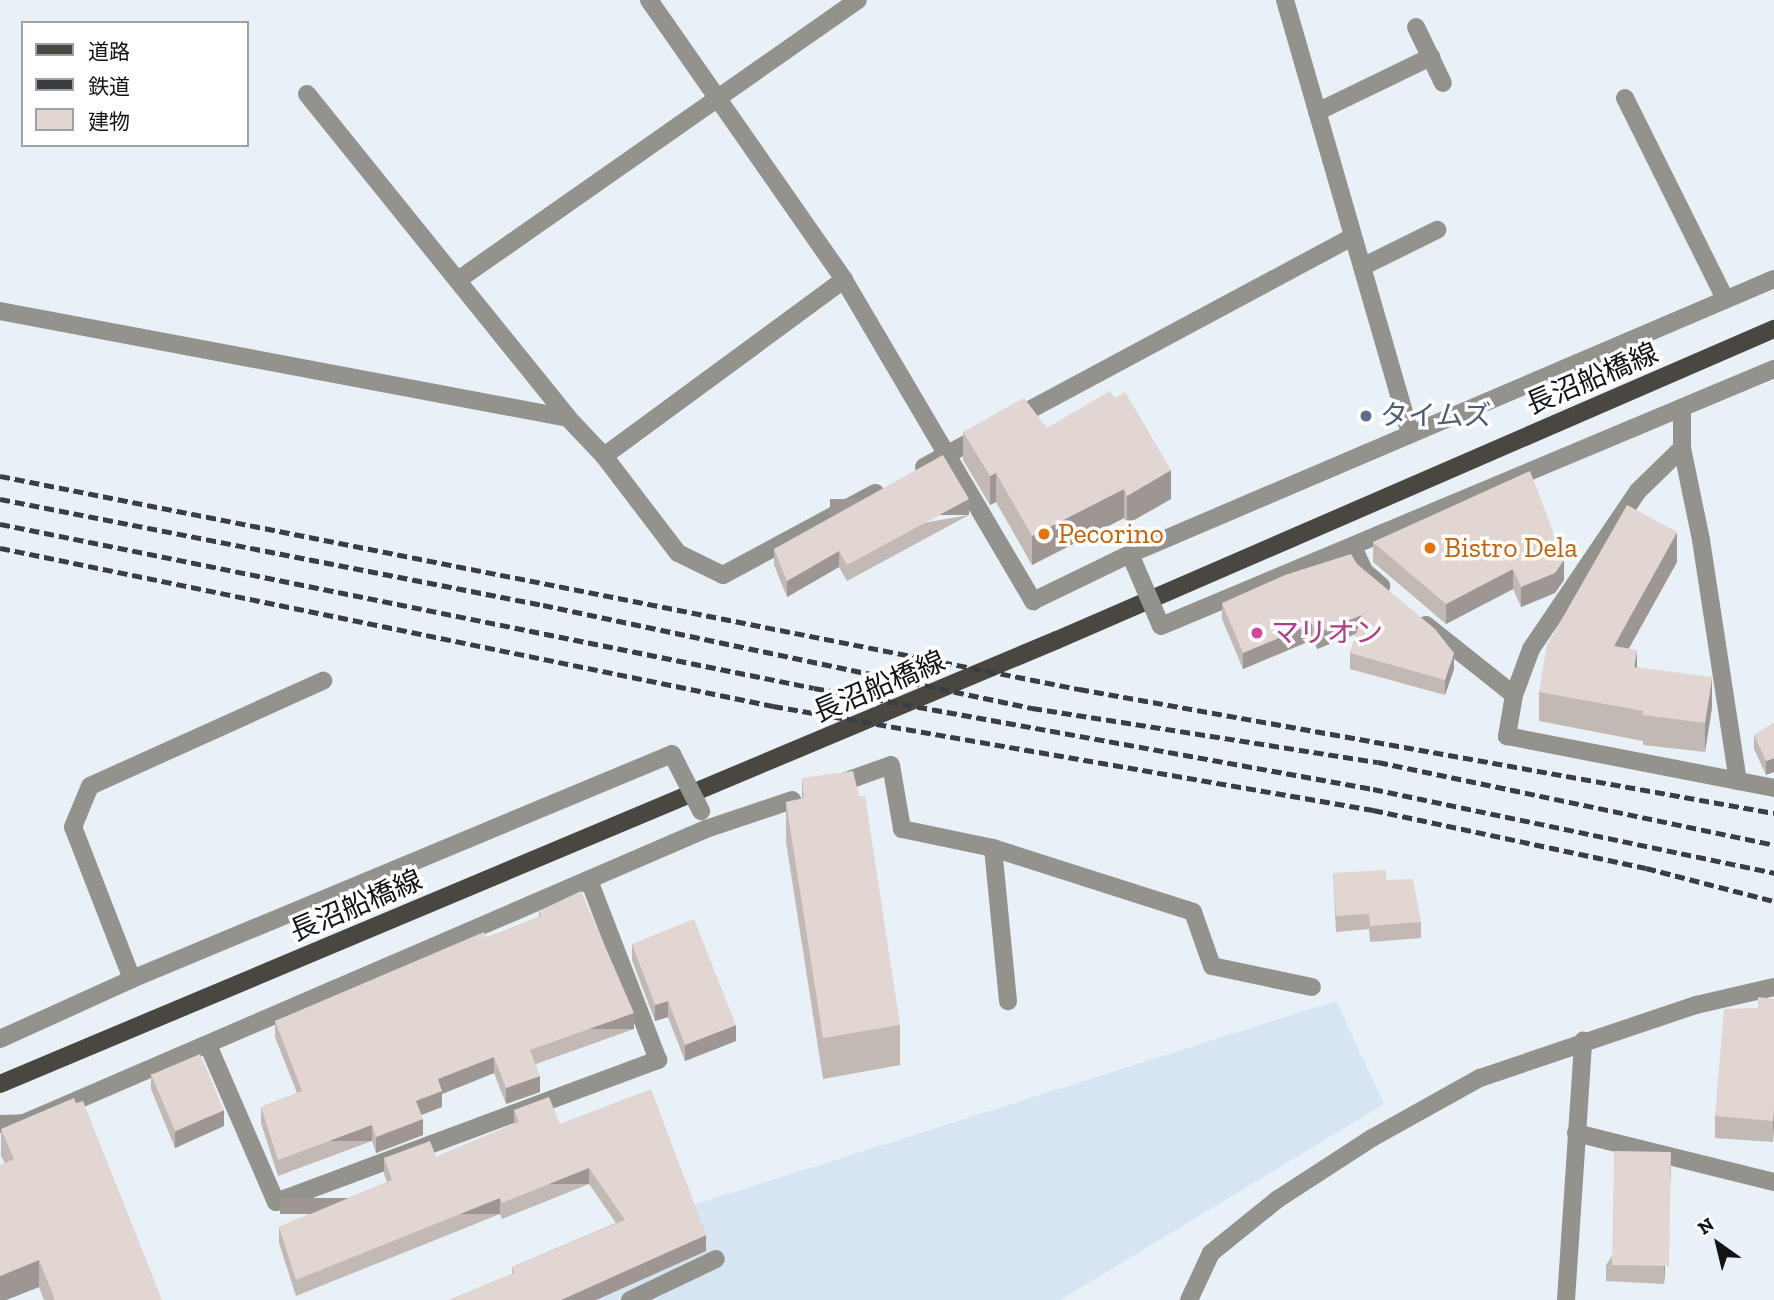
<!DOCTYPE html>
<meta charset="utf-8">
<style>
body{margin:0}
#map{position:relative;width:1774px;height:1300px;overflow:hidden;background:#e8f0f8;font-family:"Zilla Slab","Noto Sans JP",serif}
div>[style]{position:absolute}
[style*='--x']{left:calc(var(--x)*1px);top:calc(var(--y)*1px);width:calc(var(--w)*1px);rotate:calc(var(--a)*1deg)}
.built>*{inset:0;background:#d7e5f3}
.lane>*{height:18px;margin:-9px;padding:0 9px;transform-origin:9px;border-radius:9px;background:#93928d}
.street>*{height:18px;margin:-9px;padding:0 9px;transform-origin:9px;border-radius:9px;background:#93928d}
.primary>*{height:18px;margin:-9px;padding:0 9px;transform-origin:9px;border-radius:9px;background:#4a4740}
.rail>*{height:5px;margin-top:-2.5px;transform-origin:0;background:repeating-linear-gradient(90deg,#3a3e42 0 10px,transparent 0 15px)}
.street-bridge>*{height:18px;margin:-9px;padding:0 9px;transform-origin:9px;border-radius:9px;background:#93928d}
.wall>*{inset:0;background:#c2b8b4}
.shaded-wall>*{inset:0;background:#9e9692;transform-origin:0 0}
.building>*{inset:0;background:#e1d6d1;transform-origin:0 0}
.dots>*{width:19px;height:19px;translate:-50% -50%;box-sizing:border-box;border:4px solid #fff;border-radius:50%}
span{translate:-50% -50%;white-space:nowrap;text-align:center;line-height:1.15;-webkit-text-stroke:7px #fff;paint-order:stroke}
.street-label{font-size:28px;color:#121518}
.service-label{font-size:28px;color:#4e5e75}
.left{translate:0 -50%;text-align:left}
.food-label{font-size:28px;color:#c56008}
.hotel-label{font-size:28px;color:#b23c85}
.legend{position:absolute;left:21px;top:21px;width:228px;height:126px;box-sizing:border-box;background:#fff;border:2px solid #a0a1a3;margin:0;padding:9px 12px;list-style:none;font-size:21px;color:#121518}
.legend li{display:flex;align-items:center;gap:14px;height:35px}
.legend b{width:35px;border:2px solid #a0a1a3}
.north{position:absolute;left:1683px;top:1209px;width:70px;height:70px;-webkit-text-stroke:5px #fff;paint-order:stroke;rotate:326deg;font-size:19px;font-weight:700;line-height:28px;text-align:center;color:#121518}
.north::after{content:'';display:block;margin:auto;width:24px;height:32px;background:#121518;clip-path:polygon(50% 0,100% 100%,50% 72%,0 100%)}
</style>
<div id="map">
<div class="built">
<div style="clip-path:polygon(1336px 1001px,1384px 1104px,1060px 1300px,454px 1300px,643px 1221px)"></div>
</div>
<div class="lane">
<div style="--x:649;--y:0;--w:341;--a:55.1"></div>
<div style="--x:844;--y:280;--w:373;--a:59.5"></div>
<div style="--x:1416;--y:27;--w:62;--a:64.3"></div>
<div style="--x:1625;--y:98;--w:225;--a:63.5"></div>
<div style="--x:1317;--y:112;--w:127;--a:-25.8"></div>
<div style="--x:1362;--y:267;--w:84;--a:-26.3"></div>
<div style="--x:1682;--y:409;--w:39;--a:90"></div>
<div style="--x:1682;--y:448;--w:94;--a:78.3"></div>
<div style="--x:1701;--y:540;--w:244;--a:81.3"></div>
<div style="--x:604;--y:456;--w:298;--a:-36.3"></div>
<div style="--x:1353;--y:547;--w:26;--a:65"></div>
<div style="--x:1364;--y:571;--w:23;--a:41"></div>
<div style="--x:1426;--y:625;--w:112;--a:38.5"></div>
<div style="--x:1514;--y:695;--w:42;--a:99.7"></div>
<div style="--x:1507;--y:736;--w:272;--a:11"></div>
<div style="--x:1514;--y:695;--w:49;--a:-69.7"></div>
<div style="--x:1531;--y:649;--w:191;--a:-55.9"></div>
<div style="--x:1638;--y:491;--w:62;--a:-44.3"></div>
<div style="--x:835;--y:785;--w:59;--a:-19.7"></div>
<div style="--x:891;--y:765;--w:65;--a:80.2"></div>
<div style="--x:902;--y:829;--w:93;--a:11.8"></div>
<div style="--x:993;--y:848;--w:210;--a:17.7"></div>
<div style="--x:1193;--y:912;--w:57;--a:70.6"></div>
<div style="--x:1212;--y:966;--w:102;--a:11.9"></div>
<div style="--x:993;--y:848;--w:154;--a:84.4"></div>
<div style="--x:132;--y:979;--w:163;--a:-111.2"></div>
<div style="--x:73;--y:827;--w:44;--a:-67.5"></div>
<div style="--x:90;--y:786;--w:256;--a:-24.3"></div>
<div style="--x:208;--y:1045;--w:171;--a:66.6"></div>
<div style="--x:276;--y:1202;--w:408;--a:-20.4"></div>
<div style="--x:658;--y:1060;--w:193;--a:-111"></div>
<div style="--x:630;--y:1300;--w:95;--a:-25.5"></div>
</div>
<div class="street">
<div style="--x:1285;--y:0;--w:452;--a:73.9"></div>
<div style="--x:307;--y:94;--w:416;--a:51.1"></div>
<div style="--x:568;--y:418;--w:52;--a:46.5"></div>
<div style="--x:604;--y:456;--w:122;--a:52.7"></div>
<div style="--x:678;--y:553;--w:50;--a:26.1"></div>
<div style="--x:723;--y:575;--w:173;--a:-28.3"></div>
<div style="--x:458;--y:280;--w:488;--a:-35"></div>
<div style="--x:0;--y:311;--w:578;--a:10.67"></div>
<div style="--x:1011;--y:420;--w:388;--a:-28.2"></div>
<div style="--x:924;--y:467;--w:67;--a:-28.5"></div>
<div style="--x:1033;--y:601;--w:108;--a:-25.9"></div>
<div style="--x:1130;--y:554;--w:700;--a:-23.12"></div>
<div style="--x:1161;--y:626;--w:665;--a:-22.75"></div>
<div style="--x:0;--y:1039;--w:145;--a:-24.4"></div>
<div style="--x:132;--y:979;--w:585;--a:-22.62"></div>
<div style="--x:672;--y:754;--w:11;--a:63"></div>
<div style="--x:0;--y:1124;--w:24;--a:-2"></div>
<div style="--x:24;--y:1123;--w:743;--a:-23.32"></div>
<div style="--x:706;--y:829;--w:91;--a:-18.6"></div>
<div style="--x:1576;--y:1133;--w:204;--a:13.9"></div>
<div style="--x:1189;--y:1300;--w:52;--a:-64.9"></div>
<div style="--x:1211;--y:1253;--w:86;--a:-38.9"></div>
<div style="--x:1278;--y:1199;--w:112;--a:-33"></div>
<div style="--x:1372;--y:1138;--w:124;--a:-29.1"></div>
<div style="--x:1480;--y:1078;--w:228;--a:-18.7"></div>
<div style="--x:1696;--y:1005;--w:80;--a:-13"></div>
<div style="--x:1566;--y:1300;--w:260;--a:-86.2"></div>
</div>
<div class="primary">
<div style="--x:0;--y:1084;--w:1146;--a:-22.79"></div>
<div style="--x:1057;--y:640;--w:782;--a:-23.45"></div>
</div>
<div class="rail">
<div style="--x:0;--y:476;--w:1100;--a:11.17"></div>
<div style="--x:1079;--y:689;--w:706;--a:10.12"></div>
<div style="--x:0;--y:499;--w:553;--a:11.05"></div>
<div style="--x:543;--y:605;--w:500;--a:11.9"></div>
<div style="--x:1032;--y:708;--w:350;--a:8.9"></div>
<div style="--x:1378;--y:762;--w:405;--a:11.8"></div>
<div style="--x:0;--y:524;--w:830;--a:11.39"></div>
<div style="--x:814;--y:688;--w:568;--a:10.24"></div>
<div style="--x:1373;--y:789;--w:410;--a:11.8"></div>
<div style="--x:0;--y:548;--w:789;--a:11.55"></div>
<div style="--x:773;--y:706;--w:609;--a:9.83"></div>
<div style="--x:1373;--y:810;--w:279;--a:12"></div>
<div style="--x:1646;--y:868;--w:132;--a:14.5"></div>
</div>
<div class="street-bridge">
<div style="--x:1130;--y:554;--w:78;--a:66.7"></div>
<div style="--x:677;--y:764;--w:53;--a:62.9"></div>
</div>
<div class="wall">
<div style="clip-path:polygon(1047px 428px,1171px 499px,1127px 524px,1124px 518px,1032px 565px,996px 502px,990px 505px,963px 460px,963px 432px)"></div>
<div style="clip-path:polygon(969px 515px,847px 581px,839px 567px,787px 597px,774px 565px,774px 549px)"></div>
<div style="clip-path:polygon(1373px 542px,1564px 580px,1555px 593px,1521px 607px,1513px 589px,1446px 624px,1373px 562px)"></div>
<div style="clip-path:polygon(1677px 562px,1629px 648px,1637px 667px,1712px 707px,1705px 752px,1643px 745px,1643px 741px,1539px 721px,1539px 692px)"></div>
<div style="clip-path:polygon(1357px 564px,1454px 669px,1445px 695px,1350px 669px,1350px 653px,1356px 634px,1317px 649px,1312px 640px,1243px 669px,1222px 619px,1222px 603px)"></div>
<div style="clip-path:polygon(1774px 723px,1766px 775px,1754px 749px,1754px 735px)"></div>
<div style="clip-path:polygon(802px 778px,900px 1025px,900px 1065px,823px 1079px,786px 842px,786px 802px,802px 799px)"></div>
<div style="clip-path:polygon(1333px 873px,1386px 880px,1421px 922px,1421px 938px,1370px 942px,1369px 929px,1336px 932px)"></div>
<div style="clip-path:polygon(539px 911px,634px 1029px,536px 1064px,540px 1092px,506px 1104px,494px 1073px,442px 1094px,442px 1107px,421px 1115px,423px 1135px,376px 1153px,372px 1141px,278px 1176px,261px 1123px,261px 1107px,297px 1093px,275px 1037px,275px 1021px,539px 917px)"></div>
<div style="clip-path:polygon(632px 944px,736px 1041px,685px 1061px,668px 1017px,655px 1021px,632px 960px)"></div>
<div style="clip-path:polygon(1774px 999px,1773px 1142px,1715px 1138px,1715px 1116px,1758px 1008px)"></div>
<div style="clip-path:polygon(151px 1073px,224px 1126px,175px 1148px,151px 1089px)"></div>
<div style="clip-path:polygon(514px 1110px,560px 1124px,706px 1251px,596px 1300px,449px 1300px,512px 1274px,512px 1267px,616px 1223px,589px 1184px,502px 1219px,500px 1214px,296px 1296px,279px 1243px,279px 1227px,387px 1182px,384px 1174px,384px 1158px,436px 1157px,514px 1124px)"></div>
<div style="clip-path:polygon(1px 1129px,162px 1300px,44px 1300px,39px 1287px,6px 1300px,0 1300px,5px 1163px,1px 1156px)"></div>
<div style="clip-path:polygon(1671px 1168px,1664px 1284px,1606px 1281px,1606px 1265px)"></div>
</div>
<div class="shaded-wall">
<div style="clip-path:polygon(1171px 470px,1171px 499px,1127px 524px,1127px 496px)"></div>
<div style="clip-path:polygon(996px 473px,996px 502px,990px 505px,990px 476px)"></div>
<div style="clip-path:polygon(1124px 489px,1124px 518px,1032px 565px,1032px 536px)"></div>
<div style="left:969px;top:499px;width:16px;height:139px;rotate:90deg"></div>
<div style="clip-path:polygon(1677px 532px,1677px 562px,1614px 675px,1614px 646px)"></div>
<div style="clip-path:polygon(839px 551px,839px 567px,787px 597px,787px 581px)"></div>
<div style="clip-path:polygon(1564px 560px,1564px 580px,1555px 593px,1521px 607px,1521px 587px)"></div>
<div style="clip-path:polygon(1513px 569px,1513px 589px,1446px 624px,1446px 604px)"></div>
<div style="clip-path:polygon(1362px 615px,1362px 631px,1317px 649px,1317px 633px)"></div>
<div style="clip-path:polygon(1312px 624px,1312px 640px,1243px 669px,1243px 653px)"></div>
<div style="clip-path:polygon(1637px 650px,1637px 679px,1634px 667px)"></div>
<div style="clip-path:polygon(1454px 653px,1454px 669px,1445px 695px,1445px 680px)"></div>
<div style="clip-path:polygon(1712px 677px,1712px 707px,1705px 752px,1705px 723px)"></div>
<div style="clip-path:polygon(1774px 758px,1774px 772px,1766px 775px,1766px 761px)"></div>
<div style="clip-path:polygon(668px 1001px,668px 1017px,655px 1021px,655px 1005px)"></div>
<div style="left:634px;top:1013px;width:16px;height:110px;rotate:90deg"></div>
<div style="clip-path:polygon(736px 1025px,736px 1041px,685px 1061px,685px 1045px)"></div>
<div style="clip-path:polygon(494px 1057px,494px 1073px,442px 1094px,442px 1107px,416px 1117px,416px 1101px,438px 1079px)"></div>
<div style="clip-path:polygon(540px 1076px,540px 1092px,506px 1104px,506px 1088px)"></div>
<div style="clip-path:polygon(1774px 1106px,1774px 1128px,1773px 1142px,1773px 1121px)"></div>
<div style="clip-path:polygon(224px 1110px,224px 1126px,175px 1148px,175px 1132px)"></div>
<div style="clip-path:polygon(423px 1119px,423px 1135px,376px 1153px,376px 1137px)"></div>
<div style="left:372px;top:1125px;width:16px;height:100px;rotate:90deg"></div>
<div style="clip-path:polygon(1671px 1152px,1671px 1168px,1664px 1284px,1664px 1269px)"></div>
<div style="left:589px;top:1168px;width:16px;height:94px;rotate:90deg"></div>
<div style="left:500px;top:1198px;width:16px;height:220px;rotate:90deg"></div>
<div style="clip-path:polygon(706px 1235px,706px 1251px,596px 1300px,561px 1300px)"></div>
<div style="clip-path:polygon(39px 1260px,39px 1287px,6px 1300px,0 1300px,0 1276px)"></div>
</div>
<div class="building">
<div style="clip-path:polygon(1110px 391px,1115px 398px,1125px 392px,1171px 470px,1127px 496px,1124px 489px,1032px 536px,996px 473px,990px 476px,963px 432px,1024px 398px,1047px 428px)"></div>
<div style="clip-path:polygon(943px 455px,969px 499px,847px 565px,839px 551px,787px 581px,774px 549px)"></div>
<div style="clip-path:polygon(1530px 471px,1564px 560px,1555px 573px,1521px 587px,1513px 569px,1446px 604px,1373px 542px)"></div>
<div style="clip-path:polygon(1627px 505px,1677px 532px,1614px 646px,1637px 650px,1634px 667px,1712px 677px,1705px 723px,1643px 715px,1643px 711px,1539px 692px,1547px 645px)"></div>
<div style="clip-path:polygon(1351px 554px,1357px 564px,1435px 629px,1454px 653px,1445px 680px,1350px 653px,1362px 615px,1317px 633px,1312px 624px,1243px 653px,1222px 603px,1285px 575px)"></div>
<div style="clip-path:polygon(1774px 723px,1774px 758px,1766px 761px,1754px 735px)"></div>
<div style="clip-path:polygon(853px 771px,859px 796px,865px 796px,900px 1025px,823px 1038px,786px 802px,804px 798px,802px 778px)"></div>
<div style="clip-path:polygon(1386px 870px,1386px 880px,1413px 879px,1421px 922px,1370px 926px,1369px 914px,1336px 916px,1333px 873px)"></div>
<div style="clip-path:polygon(581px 891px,634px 1013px,530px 1050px,540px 1076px,506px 1088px,494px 1057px,438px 1079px,442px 1091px,416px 1101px,423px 1119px,376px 1137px,372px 1125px,278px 1160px,261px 1107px,302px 1091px,275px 1021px,484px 932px,487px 938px,541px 916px,539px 911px)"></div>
<div style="clip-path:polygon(694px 919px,736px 1025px,685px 1045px,668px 1001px,655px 1005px,632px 944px)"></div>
<div style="clip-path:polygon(1758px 997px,1774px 999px,1774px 1106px,1773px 1121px,1715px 1116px,1724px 1009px,1758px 1008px)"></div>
<div style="left:200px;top:1054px;width:61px;height:53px;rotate:67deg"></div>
<div style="clip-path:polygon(651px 1089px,706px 1235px,561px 1300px,449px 1300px,514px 1273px,512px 1267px,625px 1220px,589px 1168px,502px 1203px,500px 1198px,296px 1280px,279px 1227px,392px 1180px,384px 1158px,430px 1141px,436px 1157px,519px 1122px,514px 1110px,549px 1097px,560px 1124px)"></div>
<div style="clip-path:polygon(74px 1098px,76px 1103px,83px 1101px,162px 1300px,55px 1300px,39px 1260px,0 1276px,0 1165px,14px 1159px,1px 1129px)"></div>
<div style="left:1614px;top:1151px;width:57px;height:114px;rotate:1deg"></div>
</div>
<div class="dots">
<div style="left:1366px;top:416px;background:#5c6f8a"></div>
<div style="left:1044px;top:534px;background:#e8710a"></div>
<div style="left:1430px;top:548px;background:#e8710a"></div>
<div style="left:1257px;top:633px;background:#d1479c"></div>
</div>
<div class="street-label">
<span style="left:1592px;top:379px;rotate:-23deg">長沼船橋線</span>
<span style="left:879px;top:687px;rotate:-23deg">長沼船橋線</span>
<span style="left:356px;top:906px;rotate:-23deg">長沼船橋線</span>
</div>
<div class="service-label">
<span class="left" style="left:1380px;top:416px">タイムズ</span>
</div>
<div class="food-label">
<span class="left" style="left:1058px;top:534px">Pecorino</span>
<span class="left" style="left:1444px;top:548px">Bistro Dela</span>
</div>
<div class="hotel-label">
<span class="left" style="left:1271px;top:633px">マリオン</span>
</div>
<ul class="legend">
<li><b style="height:9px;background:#4a4740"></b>道路</li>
<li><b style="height:9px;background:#3a3e42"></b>鉄道</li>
<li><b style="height:19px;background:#e1d6d1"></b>建物</li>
</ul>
<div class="north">N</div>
</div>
